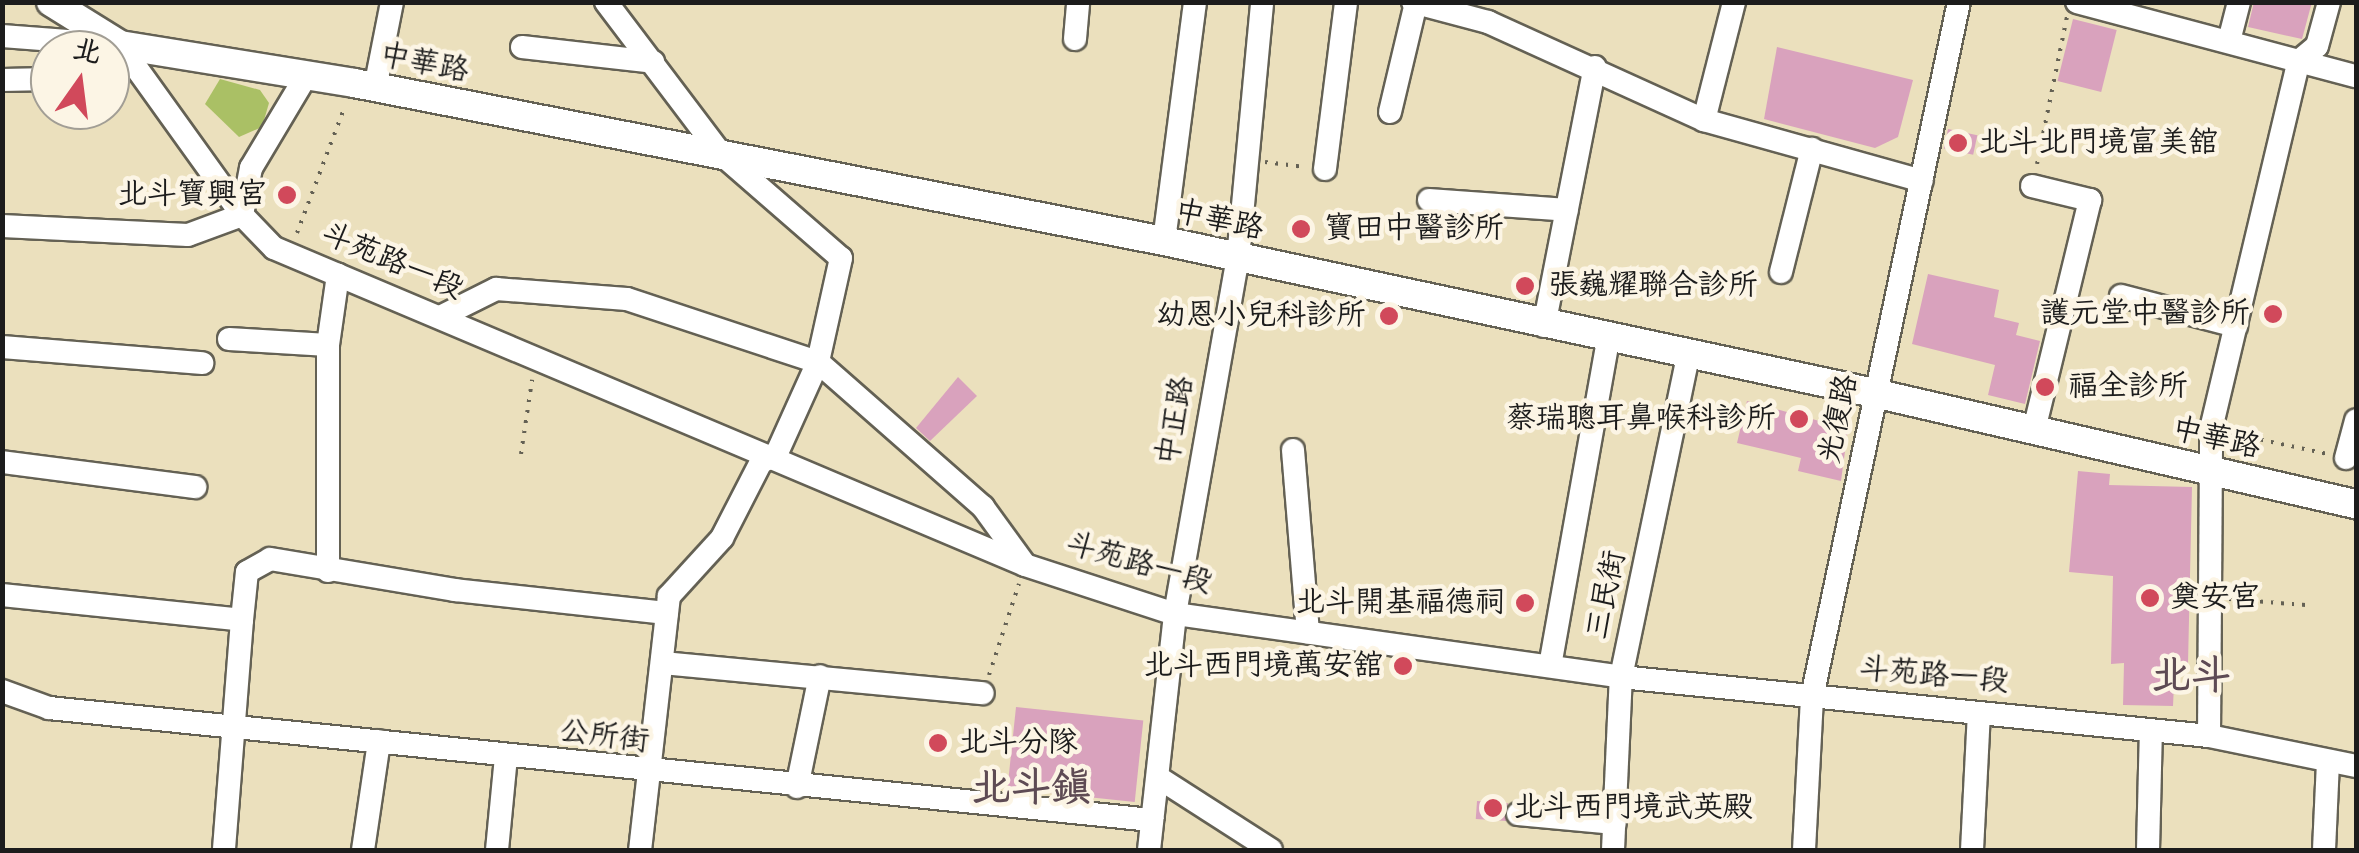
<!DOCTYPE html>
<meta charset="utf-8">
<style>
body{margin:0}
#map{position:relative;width:2359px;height:853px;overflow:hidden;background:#ebe0bd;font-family:Kalam,"LXGW WenKai TC",sans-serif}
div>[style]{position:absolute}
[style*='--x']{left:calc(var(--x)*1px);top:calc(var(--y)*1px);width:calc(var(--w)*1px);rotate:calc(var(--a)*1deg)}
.green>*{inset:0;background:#aac065}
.building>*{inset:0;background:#d9a2bd;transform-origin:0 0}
.path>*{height:4px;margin-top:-2px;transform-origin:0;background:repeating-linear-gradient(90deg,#646154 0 2.5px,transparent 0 10.5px)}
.roads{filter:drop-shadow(2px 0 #646154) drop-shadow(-2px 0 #646154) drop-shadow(0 2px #646154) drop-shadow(0 -2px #646154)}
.minor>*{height:22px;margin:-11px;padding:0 11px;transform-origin:11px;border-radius:11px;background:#fff}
.major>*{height:28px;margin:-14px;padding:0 14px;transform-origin:14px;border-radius:14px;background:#fff}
.dots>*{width:28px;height:28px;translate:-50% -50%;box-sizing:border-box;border:5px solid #fcf5e5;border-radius:50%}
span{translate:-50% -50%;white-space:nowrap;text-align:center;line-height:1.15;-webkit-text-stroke:9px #fcf5e5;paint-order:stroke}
.street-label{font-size:30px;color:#1c1c1c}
.poi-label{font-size:30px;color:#1c1c1c}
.left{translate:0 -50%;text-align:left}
.right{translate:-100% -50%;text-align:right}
.district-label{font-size:40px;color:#5e4b54;font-weight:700}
.frame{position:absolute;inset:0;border:5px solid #1c1c1c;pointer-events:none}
.north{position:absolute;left:30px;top:30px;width:100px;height:100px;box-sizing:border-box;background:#fcf5e5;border:2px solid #a29e95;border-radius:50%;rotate:14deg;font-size:28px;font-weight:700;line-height:40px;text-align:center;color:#1c1c1c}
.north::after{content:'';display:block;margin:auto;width:35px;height:45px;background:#d1495b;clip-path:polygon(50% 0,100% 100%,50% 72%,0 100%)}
</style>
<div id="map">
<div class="green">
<div style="clip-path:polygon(220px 79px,260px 90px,269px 103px,262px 127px,239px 137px,205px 104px)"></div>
</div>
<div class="building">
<div style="clip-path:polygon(2254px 2px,2312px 2px,2302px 39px,2248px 27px)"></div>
<div style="left:2073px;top:19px;width:45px;height:64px;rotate:14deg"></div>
<div style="clip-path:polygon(1777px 47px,1913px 80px,1898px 137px,1875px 148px,1764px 119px)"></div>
<div style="left:1948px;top:129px;width:30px;height:20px;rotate:12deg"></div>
<div style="clip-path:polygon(1928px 274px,1999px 290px,1994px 317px,2019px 323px,2016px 335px,2040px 341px,2025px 404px,1988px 395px,1995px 365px,1912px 344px)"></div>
<div style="clip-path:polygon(958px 377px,977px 396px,930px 441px,916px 428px)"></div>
<div style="clip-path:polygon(1747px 401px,1848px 429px,1841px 481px,1798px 471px,1801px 458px,1737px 443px)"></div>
<div style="clip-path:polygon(2078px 471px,2110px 474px,2109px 485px,2192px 487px,2188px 664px,2175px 663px,2173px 706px,2123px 705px,2124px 663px,2111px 664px,2113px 576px,2069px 572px)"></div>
<div style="left:1016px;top:707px;width:128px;height:82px;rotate:6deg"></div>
<div style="left:1477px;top:801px;width:31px;height:18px;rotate:4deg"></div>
</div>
<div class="path">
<div style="--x:1265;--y:162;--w:40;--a:7.1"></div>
<div style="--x:2037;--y:164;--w:150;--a:-78.5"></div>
<div style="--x:297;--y:233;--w:136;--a:-69.3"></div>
<div style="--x:2230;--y:433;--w:100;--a:12.1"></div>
<div style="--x:521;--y:454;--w:75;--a:-81.5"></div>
<div style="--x:2229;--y:599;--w:77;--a:4.5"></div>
<div style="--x:989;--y:675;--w:96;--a:-71.8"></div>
</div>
<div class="roads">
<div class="minor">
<div style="--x:606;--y:2;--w:189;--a:52.9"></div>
<div style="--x:720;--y:153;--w:160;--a:41"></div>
<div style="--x:841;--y:258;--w:107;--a:102.5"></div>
<div style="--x:818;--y:362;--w:102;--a:114.3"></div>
<div style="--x:776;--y:455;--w:17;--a:155"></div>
<div style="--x:761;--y:462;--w:85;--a:117.2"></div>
<div style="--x:722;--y:538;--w:79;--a:132.4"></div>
<div style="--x:669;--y:596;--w:256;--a:96.5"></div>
<div style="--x:1413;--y:2;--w:78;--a:14.9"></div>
<div style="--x:1488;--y:22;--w:237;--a:24.4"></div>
<div style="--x:1704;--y:120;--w:226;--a:15.6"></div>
<div style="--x:2077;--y:2;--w:289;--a:14.9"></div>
<div style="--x:2;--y:36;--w:118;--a:4.4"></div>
<div style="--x:1075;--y:39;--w:37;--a:-85"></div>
<div style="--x:2229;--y:41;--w:40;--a:-75.6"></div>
<div style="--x:120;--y:45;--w:209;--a:54.3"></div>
<div style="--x:242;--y:215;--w:46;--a:45.9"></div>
<div style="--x:274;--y:248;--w:815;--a:22.88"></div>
<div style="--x:1025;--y:565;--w:158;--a:18.1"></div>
<div style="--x:1175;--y:614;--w:450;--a:8"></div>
<div style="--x:1621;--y:677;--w:591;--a:5.73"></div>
<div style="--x:2209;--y:736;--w:150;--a:11.5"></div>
<div style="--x:522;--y:47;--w:132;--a:6.5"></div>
<div style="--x:2;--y:80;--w:48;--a:-1.2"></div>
<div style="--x:375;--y:88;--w:88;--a:-78.8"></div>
<div style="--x:1390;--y:112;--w:112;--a:-76.6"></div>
<div style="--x:1704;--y:120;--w:122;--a:-75.7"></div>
<div style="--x:1325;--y:169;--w:168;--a:-82.8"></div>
<div style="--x:2032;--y:186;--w:60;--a:13.6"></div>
<div style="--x:2090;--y:200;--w:236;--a:103.7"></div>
<div style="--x:1429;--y:200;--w:138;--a:4.1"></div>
<div style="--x:2;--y:226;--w:186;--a:2.8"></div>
<div style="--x:188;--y:235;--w:58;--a:-20.3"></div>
<div style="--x:242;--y:215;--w:48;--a:-79.2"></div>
<div style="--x:251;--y:168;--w:107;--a:-59.1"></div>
<div style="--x:1164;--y:241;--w:241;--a:-82.6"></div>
<div style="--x:1781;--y:272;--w:127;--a:-75.9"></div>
<div style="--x:2121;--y:296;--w:119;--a:14.6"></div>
<div style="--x:440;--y:317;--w:63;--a:-26.6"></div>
<div style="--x:496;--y:289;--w:131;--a:4.4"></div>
<div style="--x:627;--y:299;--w:201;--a:18.3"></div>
<div style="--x:818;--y:362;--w:220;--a:41.3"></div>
<div style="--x:983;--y:507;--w:68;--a:54"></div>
<div style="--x:1544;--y:326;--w:264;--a:-78.9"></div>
<div style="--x:229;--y:339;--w:99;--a:3.5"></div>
<div style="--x:2;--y:347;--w:201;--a:4.6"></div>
<div style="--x:1293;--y:450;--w:183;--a:85.3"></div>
<div style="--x:2346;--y:458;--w:39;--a:-75"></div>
<div style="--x:2;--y:462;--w:195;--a:7.4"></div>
<div style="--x:328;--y:571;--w:226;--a:-90"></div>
<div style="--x:328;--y:345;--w:71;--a:-81.9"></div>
<div style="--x:2;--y:595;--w:241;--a:5.9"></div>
<div style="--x:242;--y:620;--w:231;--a:94.5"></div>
<div style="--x:242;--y:620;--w:48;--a:-84.1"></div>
<div style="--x:247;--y:572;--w:26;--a:-29"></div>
<div style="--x:270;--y:559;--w:188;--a:9.5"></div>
<div style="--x:455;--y:590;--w:213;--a:6.2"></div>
<div style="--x:663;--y:663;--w:321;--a:5.4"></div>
<div style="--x:1550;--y:666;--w:330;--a:-79.9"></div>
<div style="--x:2;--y:691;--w:50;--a:19.9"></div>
<div style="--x:49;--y:708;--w:1109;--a:5.8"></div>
<div style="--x:2209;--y:736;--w:307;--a:-89.6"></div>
<div style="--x:2211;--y:429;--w:378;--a:-76.6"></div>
<div style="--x:2299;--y:61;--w:23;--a:-40"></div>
<div style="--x:2317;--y:46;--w:46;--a:-74.7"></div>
<div style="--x:1159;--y:778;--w:133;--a:32.7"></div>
<div style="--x:797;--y:787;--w:113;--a:-78.3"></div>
<div style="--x:1518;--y:814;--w:97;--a:5.3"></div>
<div style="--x:363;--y:850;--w:110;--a:-81.6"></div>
<div style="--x:497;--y:850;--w:94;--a:-84.5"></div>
<div style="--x:1149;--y:850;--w:237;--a:-83.7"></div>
<div style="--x:1175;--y:614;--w:362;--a:-80"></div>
<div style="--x:1238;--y:258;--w:257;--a:-84.6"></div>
<div style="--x:1613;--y:850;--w:173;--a:-87.4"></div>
<div style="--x:1621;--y:677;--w:328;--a:-78.2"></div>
<div style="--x:1804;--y:850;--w:153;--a:-87"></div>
<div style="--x:1812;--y:697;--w:710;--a:-78.06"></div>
<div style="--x:1972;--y:850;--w:137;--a:-87.1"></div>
<div style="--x:2148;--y:850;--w:119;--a:-88.6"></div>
<div style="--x:2324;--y:850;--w:89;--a:-87.4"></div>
</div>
<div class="major">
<div style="--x:51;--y:2;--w:81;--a:31.9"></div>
<div style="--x:120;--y:45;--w:237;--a:9.2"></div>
<div style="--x:354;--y:83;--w:825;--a:11.04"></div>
<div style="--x:1164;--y:241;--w:726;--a:12.08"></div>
<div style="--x:1874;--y:393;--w:495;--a:13"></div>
</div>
</div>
<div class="dots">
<div style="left:1958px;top:143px;background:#d1495b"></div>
<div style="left:287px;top:195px;background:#d1495b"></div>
<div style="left:1301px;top:229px;background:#d1495b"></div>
<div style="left:1525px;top:286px;background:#d1495b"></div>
<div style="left:2273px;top:314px;background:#d1495b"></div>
<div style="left:1389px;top:316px;background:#d1495b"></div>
<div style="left:2045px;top:387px;background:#d1495b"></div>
<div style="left:1799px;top:419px;background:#d1495b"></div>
<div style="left:2150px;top:598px;background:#d1495b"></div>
<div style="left:1525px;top:603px;background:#d1495b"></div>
<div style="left:1403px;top:666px;background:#d1495b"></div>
<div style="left:938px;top:743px;background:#d1495b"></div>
<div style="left:1493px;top:808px;background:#d1495b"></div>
</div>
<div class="street-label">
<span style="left:424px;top:64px;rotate:11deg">中華路</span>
<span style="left:1219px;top:221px;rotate:12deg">中華路</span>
<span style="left:392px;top:262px;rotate:23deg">斗苑路一段</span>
<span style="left:1839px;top:419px;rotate:-78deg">光復路</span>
<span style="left:1176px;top:421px;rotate:-80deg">中正路</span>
<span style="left:2216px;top:439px;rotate:13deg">中華路</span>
<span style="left:1139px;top:564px;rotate:16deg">斗苑路一段</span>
<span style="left:1607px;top:595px;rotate:-78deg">三民街</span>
<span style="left:1934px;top:676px;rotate:5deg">斗苑路一段</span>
<span style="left:604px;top:737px;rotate:7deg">公所街</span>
</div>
<div class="poi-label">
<span class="left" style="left:1978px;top:143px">北斗北門境富美舘</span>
<span class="right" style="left:267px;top:195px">北斗寶興宮</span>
<span class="left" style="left:1324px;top:229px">寶田中醫診所</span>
<span class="left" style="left:1548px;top:286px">張巍耀聯合診所</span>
<span class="right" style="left:2250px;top:314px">護元堂中醫診所</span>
<span class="right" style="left:1366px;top:316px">幼恩小兒科診所</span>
<span class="left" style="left:2068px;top:387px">福全診所</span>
<span class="right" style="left:1776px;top:419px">蔡瑞聰耳鼻喉科診所</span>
<span class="left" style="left:2170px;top:598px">奠安宮</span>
<span class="right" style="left:1505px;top:603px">北斗開基福德祠</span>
<span class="right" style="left:1383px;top:666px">北斗西門境萬安舘</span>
<span class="left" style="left:958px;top:743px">北斗分隊</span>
<span class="left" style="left:1513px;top:808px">北斗西門境武英殿</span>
</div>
<div class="district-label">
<span style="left:2191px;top:677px">北斗</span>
<span style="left:1031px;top:789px">北斗鎮</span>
</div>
<div class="frame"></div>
<div class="north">北</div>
</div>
